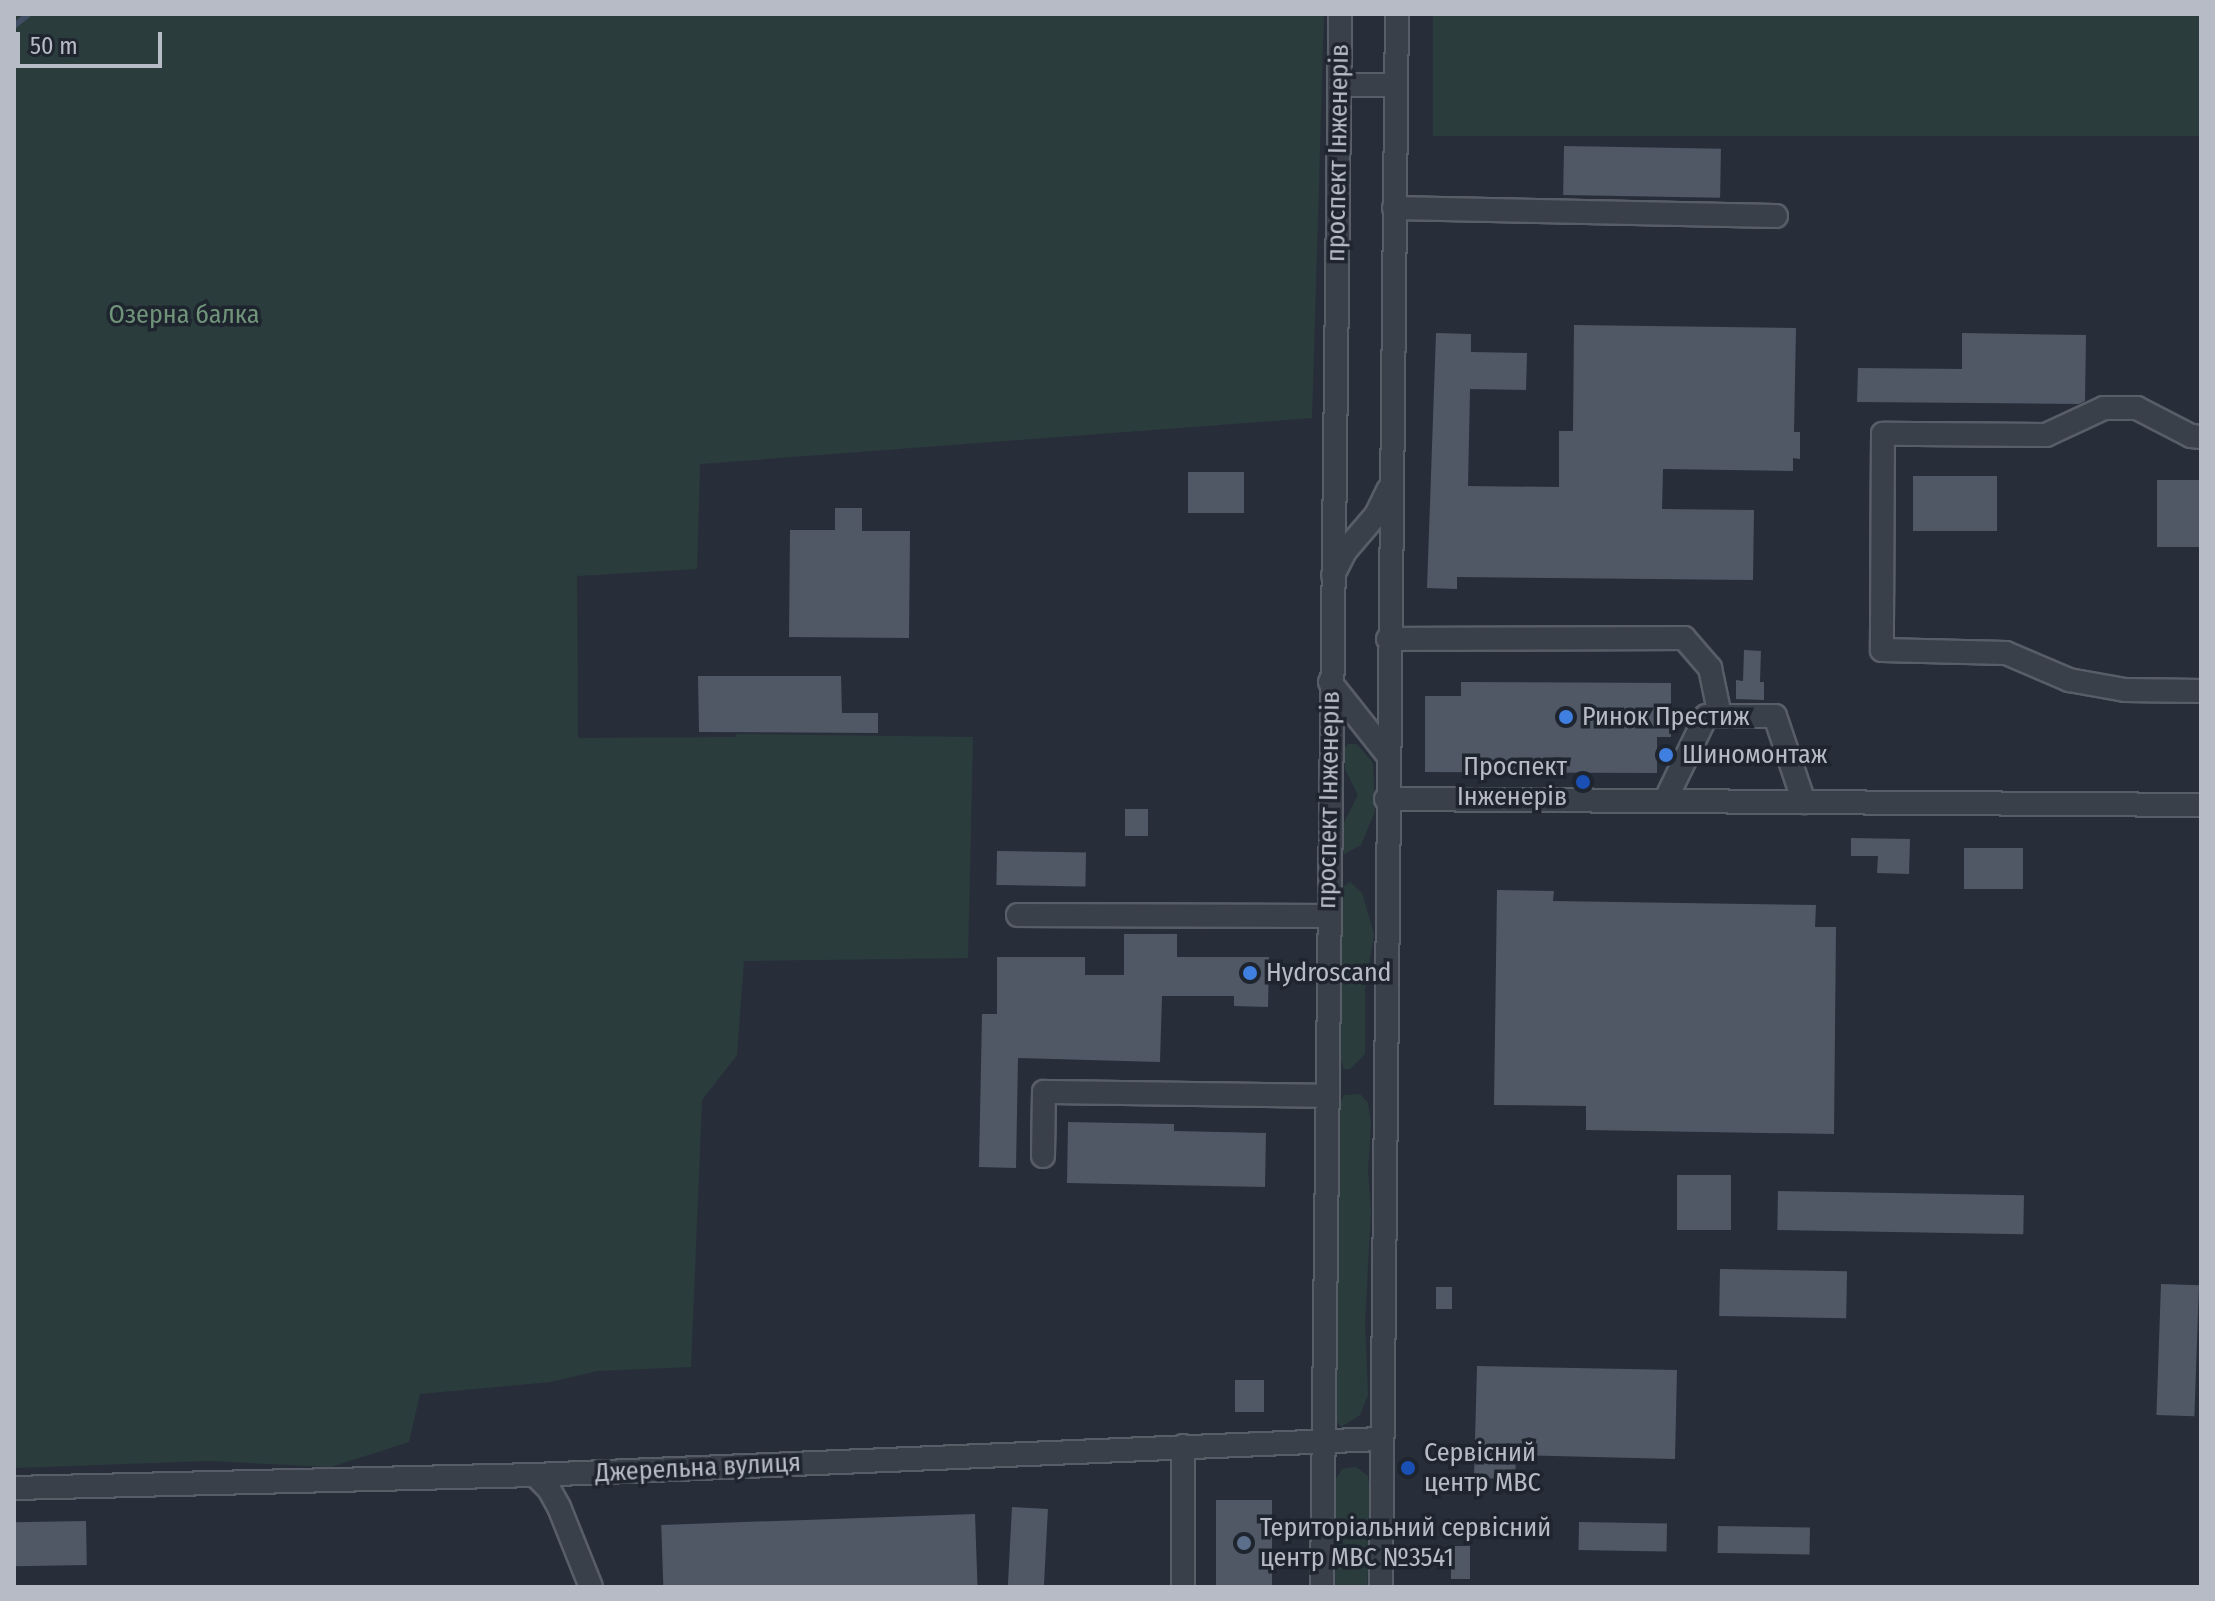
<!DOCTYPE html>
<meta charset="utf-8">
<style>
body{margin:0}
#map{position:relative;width:2215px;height:1601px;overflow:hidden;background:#272e3a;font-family:"Fira Sans Condensed",sans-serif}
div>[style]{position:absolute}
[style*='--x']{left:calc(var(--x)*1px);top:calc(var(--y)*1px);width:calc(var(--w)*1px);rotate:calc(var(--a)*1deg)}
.green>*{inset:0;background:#2b3c3d;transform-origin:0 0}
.stream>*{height:6px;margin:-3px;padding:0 3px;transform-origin:3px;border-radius:3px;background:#404d63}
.building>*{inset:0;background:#505865;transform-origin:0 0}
.roads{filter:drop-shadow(2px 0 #585e68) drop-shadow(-2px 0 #585e68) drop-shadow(0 2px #585e68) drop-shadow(0 -2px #585e68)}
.minor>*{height:22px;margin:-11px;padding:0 11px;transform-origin:11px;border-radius:11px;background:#3a404a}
.dots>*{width:22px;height:22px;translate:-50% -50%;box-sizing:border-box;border:4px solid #1f252f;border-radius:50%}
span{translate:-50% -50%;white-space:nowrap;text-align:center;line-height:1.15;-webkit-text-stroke:7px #1f252f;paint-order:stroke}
.street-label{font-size:26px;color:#b6bbc6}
.park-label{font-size:26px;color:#709479}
.poi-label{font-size:26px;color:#b6bbc6}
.left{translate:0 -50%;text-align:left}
.right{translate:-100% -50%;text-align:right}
.frame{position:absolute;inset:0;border:16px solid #b6bbc6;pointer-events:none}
.scale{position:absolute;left:16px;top:32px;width:146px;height:36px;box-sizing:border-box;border:4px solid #b6bbc6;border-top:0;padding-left:10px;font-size:24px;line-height:28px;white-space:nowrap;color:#b6bbc6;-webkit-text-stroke:6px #1f252f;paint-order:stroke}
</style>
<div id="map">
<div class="green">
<div style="clip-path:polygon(14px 14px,1324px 14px,1312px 418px,700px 464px,697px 569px,577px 576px,578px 738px,735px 737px,737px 734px,973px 737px,968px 958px,744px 961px,737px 1055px,702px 1100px,691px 1367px,597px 1371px,551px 1382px,420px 1394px,409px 1442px,331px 1467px,208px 1461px,14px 1468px)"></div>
<div style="left:1433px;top:14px;width:768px;height:122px"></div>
<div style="clip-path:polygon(1348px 744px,1357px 744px,1373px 763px,1375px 811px,1361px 845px,1344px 854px,1340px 848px,1344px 823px,1358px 795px,1345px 769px,1344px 749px)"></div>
<div style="clip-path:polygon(1350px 882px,1362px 893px,1374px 934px,1365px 989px,1365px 1054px,1350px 1069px,1344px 1069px,1340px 1057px,1338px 928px,1342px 888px)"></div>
<div style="clip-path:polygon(1360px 1094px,1368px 1103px,1371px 1124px,1368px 1171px,1371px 1211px,1365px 1322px,1368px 1395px,1360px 1415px,1341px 1427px,1336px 1421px,1339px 1105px,1344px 1095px)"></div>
<div style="clip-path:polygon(1356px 1467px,1368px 1476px,1372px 1507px,1367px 1587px,1335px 1587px,1336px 1479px,1342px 1469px)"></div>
</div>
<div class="stream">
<div style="--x:14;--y:26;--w:19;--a:-39"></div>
</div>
<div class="building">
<div style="left:1564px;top:146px;width:157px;height:49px;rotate:1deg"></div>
<div style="clip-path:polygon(1574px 325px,1796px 328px,1794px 432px,1800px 432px,1800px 459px,1793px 458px,1793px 471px,1663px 469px,1662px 509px,1754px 510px,1753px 580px,1457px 577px,1457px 589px,1427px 588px,1436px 333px,1471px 334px,1471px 352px,1527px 353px,1526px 390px,1470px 389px,1468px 486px,1559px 487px,1559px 431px,1573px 431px)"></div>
<div style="clip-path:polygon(1962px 333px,2086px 335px,2085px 401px,2079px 404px,1857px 402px,1858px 368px,1962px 369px)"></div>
<div style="left:1188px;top:472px;width:56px;height:41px"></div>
<div style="left:1913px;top:476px;width:84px;height:55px"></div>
<div style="left:2157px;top:480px;width:44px;height:67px"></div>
<div style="clip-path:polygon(835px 508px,862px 508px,862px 531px,910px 531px,909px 638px,789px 637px,790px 530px,835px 530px)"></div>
<div style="clip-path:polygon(1744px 650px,1761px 651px,1760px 682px,1764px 682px,1764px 700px,1736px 699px,1736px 680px,1743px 681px)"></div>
<div style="clip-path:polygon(698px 676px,841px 676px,842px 713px,878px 713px,878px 733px,699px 732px)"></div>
<div style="clip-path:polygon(1461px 682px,1671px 683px,1671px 737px,1657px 737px,1657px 773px,1425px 772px,1425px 696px,1461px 696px)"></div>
<div style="left:1734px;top:747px;width:17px;height:18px;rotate:90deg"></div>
<div style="left:1125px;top:809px;width:23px;height:27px"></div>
<div style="clip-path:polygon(1851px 838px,1910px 839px,1909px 874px,1877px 873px,1878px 856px,1851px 856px)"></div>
<div style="left:1964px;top:848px;width:59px;height:41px"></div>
<div style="left:997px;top:851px;width:89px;height:34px;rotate:1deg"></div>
<div style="clip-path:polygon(1497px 890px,1554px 891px,1553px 901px,1816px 905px,1815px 927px,1836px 927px,1834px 1134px,1586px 1130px,1586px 1106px,1494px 1105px)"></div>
<div style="clip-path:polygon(1124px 934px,1177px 934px,1177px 957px,1269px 957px,1268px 1007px,1234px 1006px,1234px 996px,1162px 996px,1160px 1062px,1018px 1058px,1016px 1168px,979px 1167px,982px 1014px,997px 1014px,997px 957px,1085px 957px,1085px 975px,1124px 975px)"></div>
<div style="clip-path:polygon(1068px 1122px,1174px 1124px,1174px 1131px,1266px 1133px,1265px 1187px,1067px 1183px)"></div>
<div style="left:1677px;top:1175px;width:54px;height:55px"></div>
<div style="left:1778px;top:1191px;width:246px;height:39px;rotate:1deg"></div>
<div style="left:1720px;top:1269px;width:127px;height:47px;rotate:1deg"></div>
<div style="left:2161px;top:1284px;width:38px;height:131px;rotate:2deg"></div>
<div style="left:1436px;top:1287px;width:16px;height:22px"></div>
<div style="clip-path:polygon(1477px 1366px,1677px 1370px,1675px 1459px,1516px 1455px,1515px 1479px,1474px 1478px)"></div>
<div style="left:1235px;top:1380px;width:29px;height:32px"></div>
<div style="left:1216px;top:1500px;width:56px;height:87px"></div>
<div style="left:1012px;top:1507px;width:36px;height:80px;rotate:3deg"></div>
<div style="left:975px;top:1514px;width:73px;height:314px;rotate:88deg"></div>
<div style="left:86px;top:1521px;width:44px;height:72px;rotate:89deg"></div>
<div style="left:1579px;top:1522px;width:88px;height:28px;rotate:1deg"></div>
<div style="left:1718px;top:1526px;width:92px;height:27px;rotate:1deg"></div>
<div style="left:1451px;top:1546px;width:19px;height:33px"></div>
</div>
<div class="roads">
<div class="minor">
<div style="--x:1339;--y:85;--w:57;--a:0"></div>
<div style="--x:1394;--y:208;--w:382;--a:1.2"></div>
<div style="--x:2201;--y:437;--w:10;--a:-174"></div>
<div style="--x:2191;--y:436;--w:61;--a:-152.6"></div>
<div style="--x:2137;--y:408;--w:33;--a:180"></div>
<div style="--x:2104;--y:408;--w:64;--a:155"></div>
<div style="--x:2046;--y:435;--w:163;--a:-179.6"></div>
<div style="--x:1883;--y:434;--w:216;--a:90.3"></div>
<div style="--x:1882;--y:650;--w:124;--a:1.4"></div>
<div style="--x:2006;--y:653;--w:69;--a:23.2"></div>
<div style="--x:2069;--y:680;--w:57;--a:10.1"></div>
<div style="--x:2125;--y:690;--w:76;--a:0.8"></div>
<div style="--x:1333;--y:575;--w:28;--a:-63"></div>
<div style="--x:1346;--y:550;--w:46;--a:-49.4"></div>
<div style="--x:1376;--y:515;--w:28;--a:-64"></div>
<div style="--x:1388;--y:639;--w:296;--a:-0.2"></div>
<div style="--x:1684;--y:638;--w:40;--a:49"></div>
<div style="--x:1710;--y:668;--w:49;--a:78.2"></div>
<div style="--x:1330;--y:682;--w:92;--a:51.6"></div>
<div style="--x:1386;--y:799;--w:815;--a:0.42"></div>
<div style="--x:1665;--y:801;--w:94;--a:-64.2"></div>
<div style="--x:1706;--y:716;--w:69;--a:0"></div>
<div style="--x:1775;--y:716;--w:91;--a:71.4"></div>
<div style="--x:1018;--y:915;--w:309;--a:0.2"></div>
<div style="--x:1043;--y:1156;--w:64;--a:-89.1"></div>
<div style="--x:1044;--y:1092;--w:282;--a:0.8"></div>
<div style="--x:1183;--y:1446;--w:141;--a:90"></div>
<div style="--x:535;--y:1475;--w:20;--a:45"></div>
<div style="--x:549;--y:1489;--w:21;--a:61"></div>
<div style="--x:559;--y:1507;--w:86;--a:68.2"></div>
<div style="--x:14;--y:1488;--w:521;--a:-1.43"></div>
<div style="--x:535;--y:1475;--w:847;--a:-2.44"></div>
<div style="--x:1322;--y:1587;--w:1573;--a:-89.34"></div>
<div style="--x:1381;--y:1587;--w:1573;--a:-89.42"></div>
</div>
</div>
<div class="dots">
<div style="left:1566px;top:717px;background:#3f7fe0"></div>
<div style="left:1666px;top:755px;background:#3f7fe0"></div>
<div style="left:1583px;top:782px;background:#1a4fb4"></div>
<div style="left:1250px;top:973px;background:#3f7fe0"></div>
<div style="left:1408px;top:1468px;background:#1a4fb4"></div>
<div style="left:1244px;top:1543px;background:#5c6f8a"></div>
</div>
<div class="street-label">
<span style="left:1338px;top:153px;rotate:-89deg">проспект Інженерів</span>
<span style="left:1329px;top:800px;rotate:-89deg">проспект Інженерів</span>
<span style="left:698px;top:1468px;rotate:-3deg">Джерельна вулиця</span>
</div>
<div class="park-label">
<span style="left:184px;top:315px">Озерна балка</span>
</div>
<div class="poi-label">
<span class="left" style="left:1582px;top:717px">Ринок Престиж</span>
<span class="left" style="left:1682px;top:755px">Шиномонтаж</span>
<span class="right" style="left:1567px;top:782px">Проспект<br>Інженерів</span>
<span class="left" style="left:1266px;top:973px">Hydroscand</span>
<span class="left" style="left:1424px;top:1468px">Сервісний<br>центр МВС</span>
<span class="left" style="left:1260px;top:1543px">Територіальний сервісний<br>центр МВС №3541</span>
</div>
<div class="frame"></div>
<div class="scale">50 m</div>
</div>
